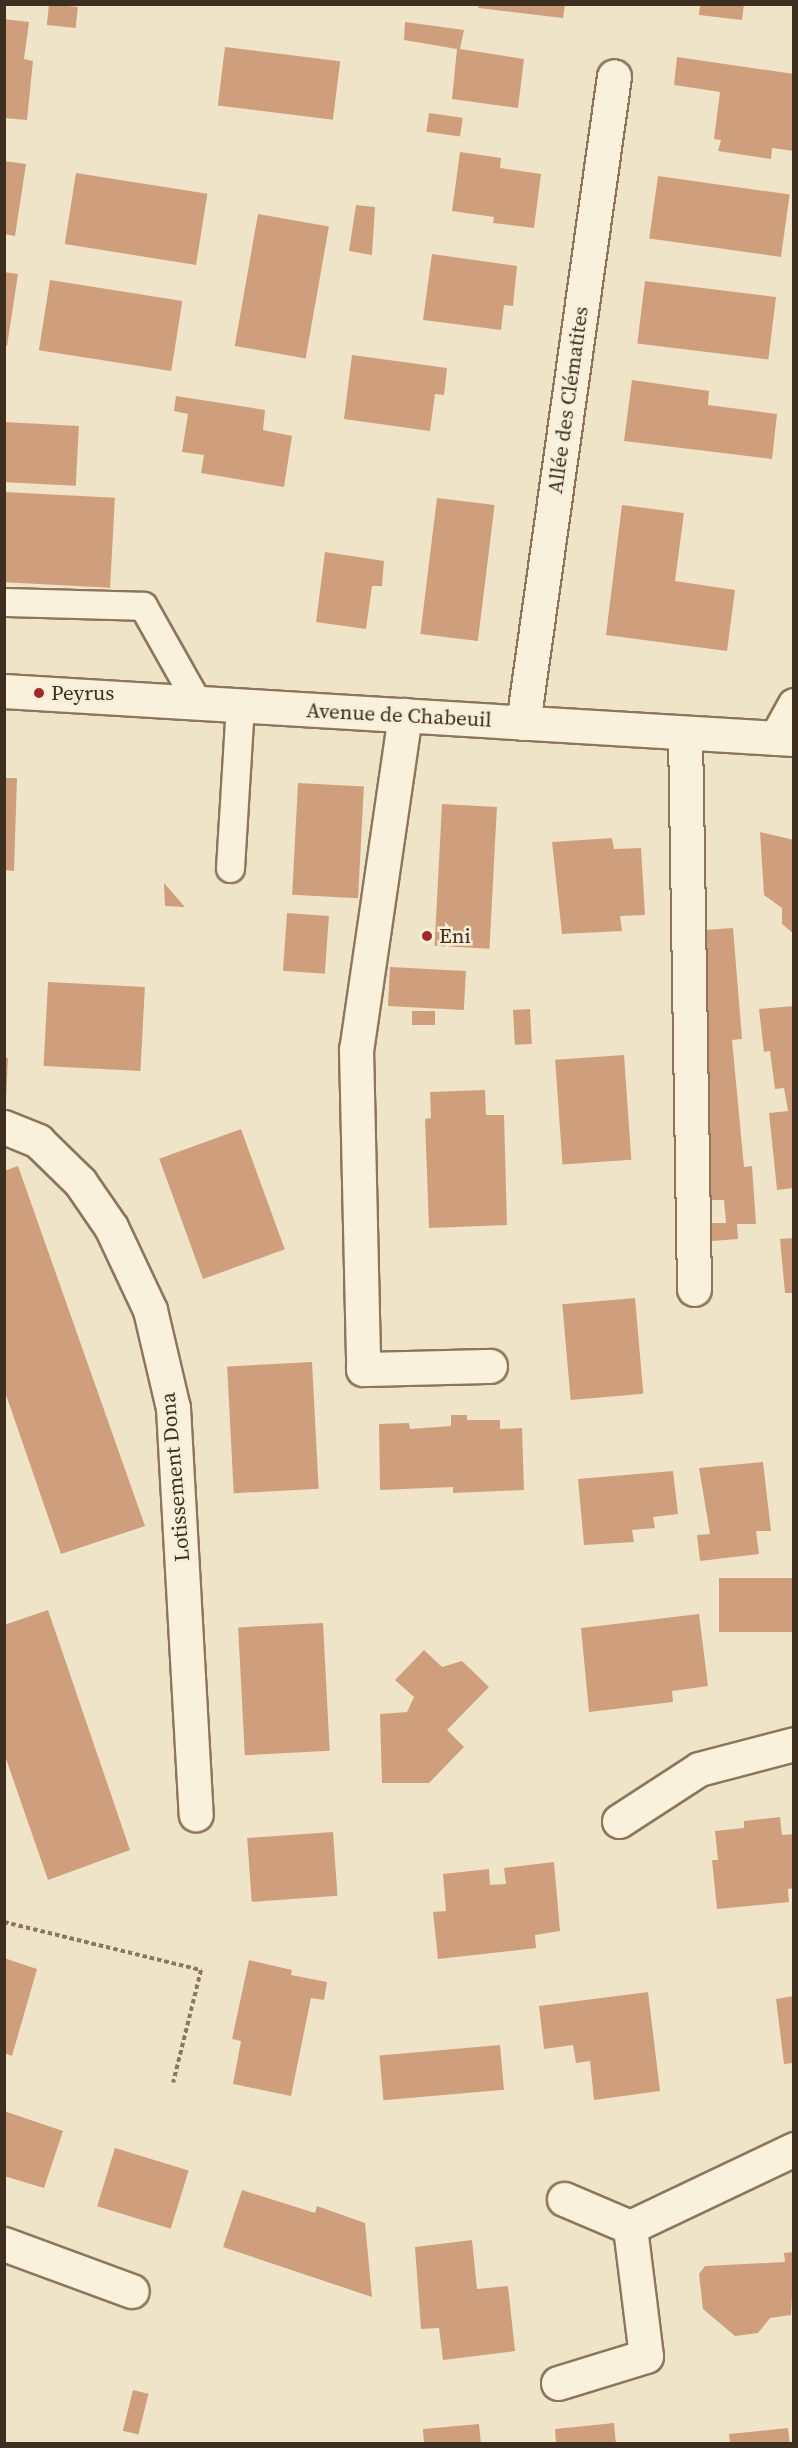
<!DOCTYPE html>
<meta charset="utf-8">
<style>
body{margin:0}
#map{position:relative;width:798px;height:2448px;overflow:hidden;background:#f0e4c8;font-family:"Source Serif 4",serif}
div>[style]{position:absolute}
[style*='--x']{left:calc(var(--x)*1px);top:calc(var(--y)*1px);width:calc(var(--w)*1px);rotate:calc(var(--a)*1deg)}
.building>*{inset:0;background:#cf9f7d;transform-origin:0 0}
.path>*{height:4px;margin-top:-2px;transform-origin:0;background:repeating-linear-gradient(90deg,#8d765c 0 4.5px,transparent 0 7.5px)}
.roads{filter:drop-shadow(2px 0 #8d765c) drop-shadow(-2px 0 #8d765c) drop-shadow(0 2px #8d765c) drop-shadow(0 -2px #8d765c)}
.lane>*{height:27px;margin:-13.5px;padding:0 13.5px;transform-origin:13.5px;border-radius:13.5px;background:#faf1dc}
.street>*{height:33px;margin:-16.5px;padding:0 16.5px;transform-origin:16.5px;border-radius:16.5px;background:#faf1dc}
.secondary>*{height:33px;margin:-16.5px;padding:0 16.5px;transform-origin:16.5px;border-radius:16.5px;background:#faf1dc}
.dots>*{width:16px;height:16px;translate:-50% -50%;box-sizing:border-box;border:3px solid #f7eed8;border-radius:50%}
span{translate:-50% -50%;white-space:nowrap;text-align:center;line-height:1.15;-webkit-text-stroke:5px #f7eed8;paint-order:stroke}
.street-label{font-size:21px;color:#3d2e20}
.poi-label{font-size:21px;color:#3d2e20}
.left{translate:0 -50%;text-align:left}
.frame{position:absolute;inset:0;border:6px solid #3d2e20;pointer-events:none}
</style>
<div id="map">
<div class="building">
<div style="left:49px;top:4px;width:29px;height:21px;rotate:6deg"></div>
<div style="clip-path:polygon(700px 4px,744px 4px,742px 20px,699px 15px)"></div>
<div style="clip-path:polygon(479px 5px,565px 5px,563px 18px,478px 8px)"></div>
<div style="clip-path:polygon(4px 19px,29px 22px,24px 59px,33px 61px,27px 120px,4px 118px)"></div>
<div style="clip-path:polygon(405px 22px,464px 30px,460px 49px,524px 59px,518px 108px,452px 99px,457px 49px,404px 40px)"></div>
<div style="left:225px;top:47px;width:116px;height:59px;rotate:7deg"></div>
<div style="clip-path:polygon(677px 57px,794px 74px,794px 151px,772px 148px,771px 159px,718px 151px,721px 140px,714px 139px,720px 92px,674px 85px)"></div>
<div style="left:429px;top:113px;width:34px;height:19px;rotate:8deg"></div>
<div style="clip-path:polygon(460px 152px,501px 158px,500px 168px,541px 174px,534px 228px,493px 223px,494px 217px,452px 211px)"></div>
<div style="clip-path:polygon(4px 161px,26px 164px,15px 236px,4px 234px)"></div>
<div style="left:76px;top:173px;width:133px;height:72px;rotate:9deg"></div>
<div style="left:658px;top:176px;width:133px;height:63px;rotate:8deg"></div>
<div style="clip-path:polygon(356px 205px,375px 207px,372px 255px,349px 251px)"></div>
<div style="left:258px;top:214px;width:72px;height:134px;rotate:10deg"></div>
<div style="clip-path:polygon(432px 254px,517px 266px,513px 306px,504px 305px,501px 330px,423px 320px)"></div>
<div style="clip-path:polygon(4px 272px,18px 274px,7px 346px,4px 345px)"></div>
<div style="left:50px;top:280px;width:134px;height:71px;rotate:9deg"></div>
<div style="left:645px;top:281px;width:132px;height:63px;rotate:7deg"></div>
<div style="clip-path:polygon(352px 355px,447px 368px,444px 395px,435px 394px,430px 431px,344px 419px)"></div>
<div style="clip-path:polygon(632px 380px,709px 391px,708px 405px,777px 414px,772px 459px,624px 441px)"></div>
<div style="clip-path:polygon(176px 396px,265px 410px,263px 430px,292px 436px,284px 487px,201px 473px,204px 455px,182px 452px,188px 414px,174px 411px)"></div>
<div style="left:4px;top:422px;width:75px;height:60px;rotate:3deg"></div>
<div style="left:4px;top:492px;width:111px;height:90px;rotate:3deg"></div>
<div style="left:437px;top:498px;width:58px;height:137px;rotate:7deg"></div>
<div style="clip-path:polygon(622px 505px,684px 513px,675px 581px,735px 590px,727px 651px,606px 635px)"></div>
<div style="clip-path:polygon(325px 552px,384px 561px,382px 586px,372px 586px,366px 629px,316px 622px)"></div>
<div style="clip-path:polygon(4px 778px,17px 778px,14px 871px,4px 870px)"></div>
<div style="left:298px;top:783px;width:66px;height:112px;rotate:3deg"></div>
<div style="left:442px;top:804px;width:55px;height:142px;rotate:3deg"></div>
<div style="clip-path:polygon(760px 832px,794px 840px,794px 934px,782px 924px,782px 908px,764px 895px)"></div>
<div style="clip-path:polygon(612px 838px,614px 849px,641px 848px,645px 915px,620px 916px,622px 931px,562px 934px,552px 842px)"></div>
<div style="clip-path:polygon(164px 883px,185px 907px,165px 906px)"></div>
<div style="left:287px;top:913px;width:42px;height:58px;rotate:4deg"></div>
<div style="clip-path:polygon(733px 928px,742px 1039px,732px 1040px,744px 1167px,752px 1166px,756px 1224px,737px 1224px,738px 1239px,712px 1241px,710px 1223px,726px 1223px,724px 1200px,709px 1200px,691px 931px)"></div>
<div style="left:390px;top:967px;width:76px;height:39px;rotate:3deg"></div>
<div style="left:48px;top:982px;width:97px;height:84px;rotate:3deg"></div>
<div style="clip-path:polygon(794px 1006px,794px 1188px,777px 1190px,769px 1113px,788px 1111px,784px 1088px,775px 1089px,770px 1051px,764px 1052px,759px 1009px)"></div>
<div style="left:530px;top:1009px;width:35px;height:17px;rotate:87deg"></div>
<div style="left:435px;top:1011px;width:14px;height:23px;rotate:90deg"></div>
<div style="left:624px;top:1055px;width:105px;height:69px;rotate:86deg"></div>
<div style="clip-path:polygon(4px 1058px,8px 1058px,6px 1100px,4px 1100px)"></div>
<div style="clip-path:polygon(485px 1090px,486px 1115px,504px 1115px,507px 1225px,429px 1228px,425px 1119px,431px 1118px,430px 1092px)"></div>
<div style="left:241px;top:1129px;width:128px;height:87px;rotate:70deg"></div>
<div style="clip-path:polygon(18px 1166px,145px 1526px,61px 1554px,4px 1389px,4px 1171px)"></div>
<div style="clip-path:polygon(794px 1238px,794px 1293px,785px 1293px,780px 1239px)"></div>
<div style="left:635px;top:1298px;width:96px;height:73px;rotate:85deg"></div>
<div style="left:312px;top:1362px;width:127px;height:85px;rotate:87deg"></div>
<div style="clip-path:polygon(451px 1415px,467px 1415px,467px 1420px,500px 1420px,500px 1429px,522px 1428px,524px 1490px,453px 1493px,453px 1487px,380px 1490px,379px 1424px,409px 1423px,410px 1429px,451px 1426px)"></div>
<div style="clip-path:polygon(763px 1462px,771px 1531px,756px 1531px,759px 1554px,700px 1561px,697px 1535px,710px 1534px,699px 1468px)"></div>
<div style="clip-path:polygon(673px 1471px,678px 1514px,653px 1517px,655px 1528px,632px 1530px,634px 1542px,584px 1545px,578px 1479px)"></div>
<div style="left:794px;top:1578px;width:54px;height:75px;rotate:90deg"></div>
<div style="clip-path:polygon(48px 1610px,130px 1850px,48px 1880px,4px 1753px,4px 1625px)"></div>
<div style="clip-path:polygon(699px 1614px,708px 1686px,672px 1691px,673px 1702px,589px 1712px,581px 1628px)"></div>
<div style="left:323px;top:1623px;width:128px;height:85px;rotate:87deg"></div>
<div style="clip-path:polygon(424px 1650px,442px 1667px,462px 1661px,489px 1687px,447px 1730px,464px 1747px,429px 1783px,382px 1783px,380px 1714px,407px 1712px,414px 1697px,395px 1680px)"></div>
<div style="clip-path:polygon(780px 1817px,782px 1835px,794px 1834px,794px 1888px,788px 1889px,789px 1902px,717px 1909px,712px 1860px,718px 1860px,715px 1831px,744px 1828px,744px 1821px)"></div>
<div style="left:333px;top:1832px;width:64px;height:86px;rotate:86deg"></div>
<div style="clip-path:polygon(554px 1862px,560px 1931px,535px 1935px,536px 1948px,438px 1959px,433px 1912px,446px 1911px,443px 1874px,489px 1869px,490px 1885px,506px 1884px,504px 1868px)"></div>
<div style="clip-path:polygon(4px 1958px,37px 1969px,12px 2056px,4px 2053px)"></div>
<div style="clip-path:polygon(249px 1960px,292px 1970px,291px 1975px,327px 1982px,324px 2000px,311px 1998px,291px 2096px,233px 2084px,241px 2041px,232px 2039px)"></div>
<div style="clip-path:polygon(648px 1992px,660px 2091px,594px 2100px,590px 2061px,576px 2063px,573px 2045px,544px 2049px,539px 2006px)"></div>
<div style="clip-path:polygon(794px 1996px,794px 2063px,784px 2064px,776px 1999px)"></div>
<div style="left:500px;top:2045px;width:45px;height:121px;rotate:85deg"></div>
<div style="clip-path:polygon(4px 2111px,63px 2131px,44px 2188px,4px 2176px)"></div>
<div style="left:115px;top:2148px;width:77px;height:61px;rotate:17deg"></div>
<div style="clip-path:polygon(242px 2190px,315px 2213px,317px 2206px,365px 2223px,372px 2297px,223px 2247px)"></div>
<div style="clip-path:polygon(472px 2240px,477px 2289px,508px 2286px,515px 2351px,443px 2360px,439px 2328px,421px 2329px,415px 2247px)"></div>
<div style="clip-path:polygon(794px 2252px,791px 2315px,770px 2318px,758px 2333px,735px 2336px,703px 2309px,699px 2274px,705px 2266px,785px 2262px,784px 2253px)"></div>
<div style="left:133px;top:2390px;width:16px;height:42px;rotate:14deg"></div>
<div style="clip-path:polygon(614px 2423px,616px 2444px,556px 2444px,555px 2429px)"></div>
<div style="clip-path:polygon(479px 2424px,481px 2444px,424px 2444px,423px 2429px)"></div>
<div style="clip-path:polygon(788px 2428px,790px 2444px,730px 2444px,729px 2434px)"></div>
</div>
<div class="path">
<div style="--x:4;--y:1922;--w:203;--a:13.7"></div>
<div style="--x:201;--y:1970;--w:116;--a:103.9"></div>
</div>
<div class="roads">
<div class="lane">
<div style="--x:4;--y:602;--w:139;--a:1.6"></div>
<div style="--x:143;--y:606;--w:110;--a:60.6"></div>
<div style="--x:230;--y:868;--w:163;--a:-86.5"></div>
</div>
<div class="street">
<div style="--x:405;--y:715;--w:338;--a:98.3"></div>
<div style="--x:356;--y:1049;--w:320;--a:88.7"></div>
<div style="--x:363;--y:1369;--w:127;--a:-1.4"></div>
<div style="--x:523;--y:723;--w:653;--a:-81.99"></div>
<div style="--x:685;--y:733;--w:556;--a:89.07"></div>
<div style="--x:776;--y:738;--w:38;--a:-61"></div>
<div style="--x:4;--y:1127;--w:37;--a:22"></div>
<div style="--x:38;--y:1141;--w:59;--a:44.3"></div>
<div style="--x:80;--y:1182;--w:55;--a:55.4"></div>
<div style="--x:111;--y:1227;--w:92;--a:64.8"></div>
<div style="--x:150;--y:1310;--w:101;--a:76.8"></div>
<div style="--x:173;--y:1408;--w:407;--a:86.8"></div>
<div style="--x:619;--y:1821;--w:95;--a:-33"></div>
<div style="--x:699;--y:1769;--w:98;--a:-14.7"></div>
<div style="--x:564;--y:2199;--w:72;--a:23"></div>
<div style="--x:4;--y:2244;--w:136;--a:20.2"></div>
<div style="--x:558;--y:2383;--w:92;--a:-17.1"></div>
<div style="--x:646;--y:2356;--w:130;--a:-97.1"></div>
<div style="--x:630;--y:2227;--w:182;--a:-25.4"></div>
</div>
<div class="secondary">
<div style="--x:4;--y:691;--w:791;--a:3.48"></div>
</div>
</div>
<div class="dots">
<div style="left:39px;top:693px;background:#9e2a2b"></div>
<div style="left:427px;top:936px;background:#9e2a2b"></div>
</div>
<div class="street-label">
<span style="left:568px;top:400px;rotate:-82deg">Allée des Clématites</span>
<span style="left:399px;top:715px;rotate:3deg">Avenue de Chabeuil</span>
<span style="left:175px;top:1477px;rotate:-95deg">Lotissement Dona</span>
</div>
<div class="poi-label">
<span class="left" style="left:51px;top:693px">Peyrus</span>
<span class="left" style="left:439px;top:936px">Eni</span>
</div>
<div class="frame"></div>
</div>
